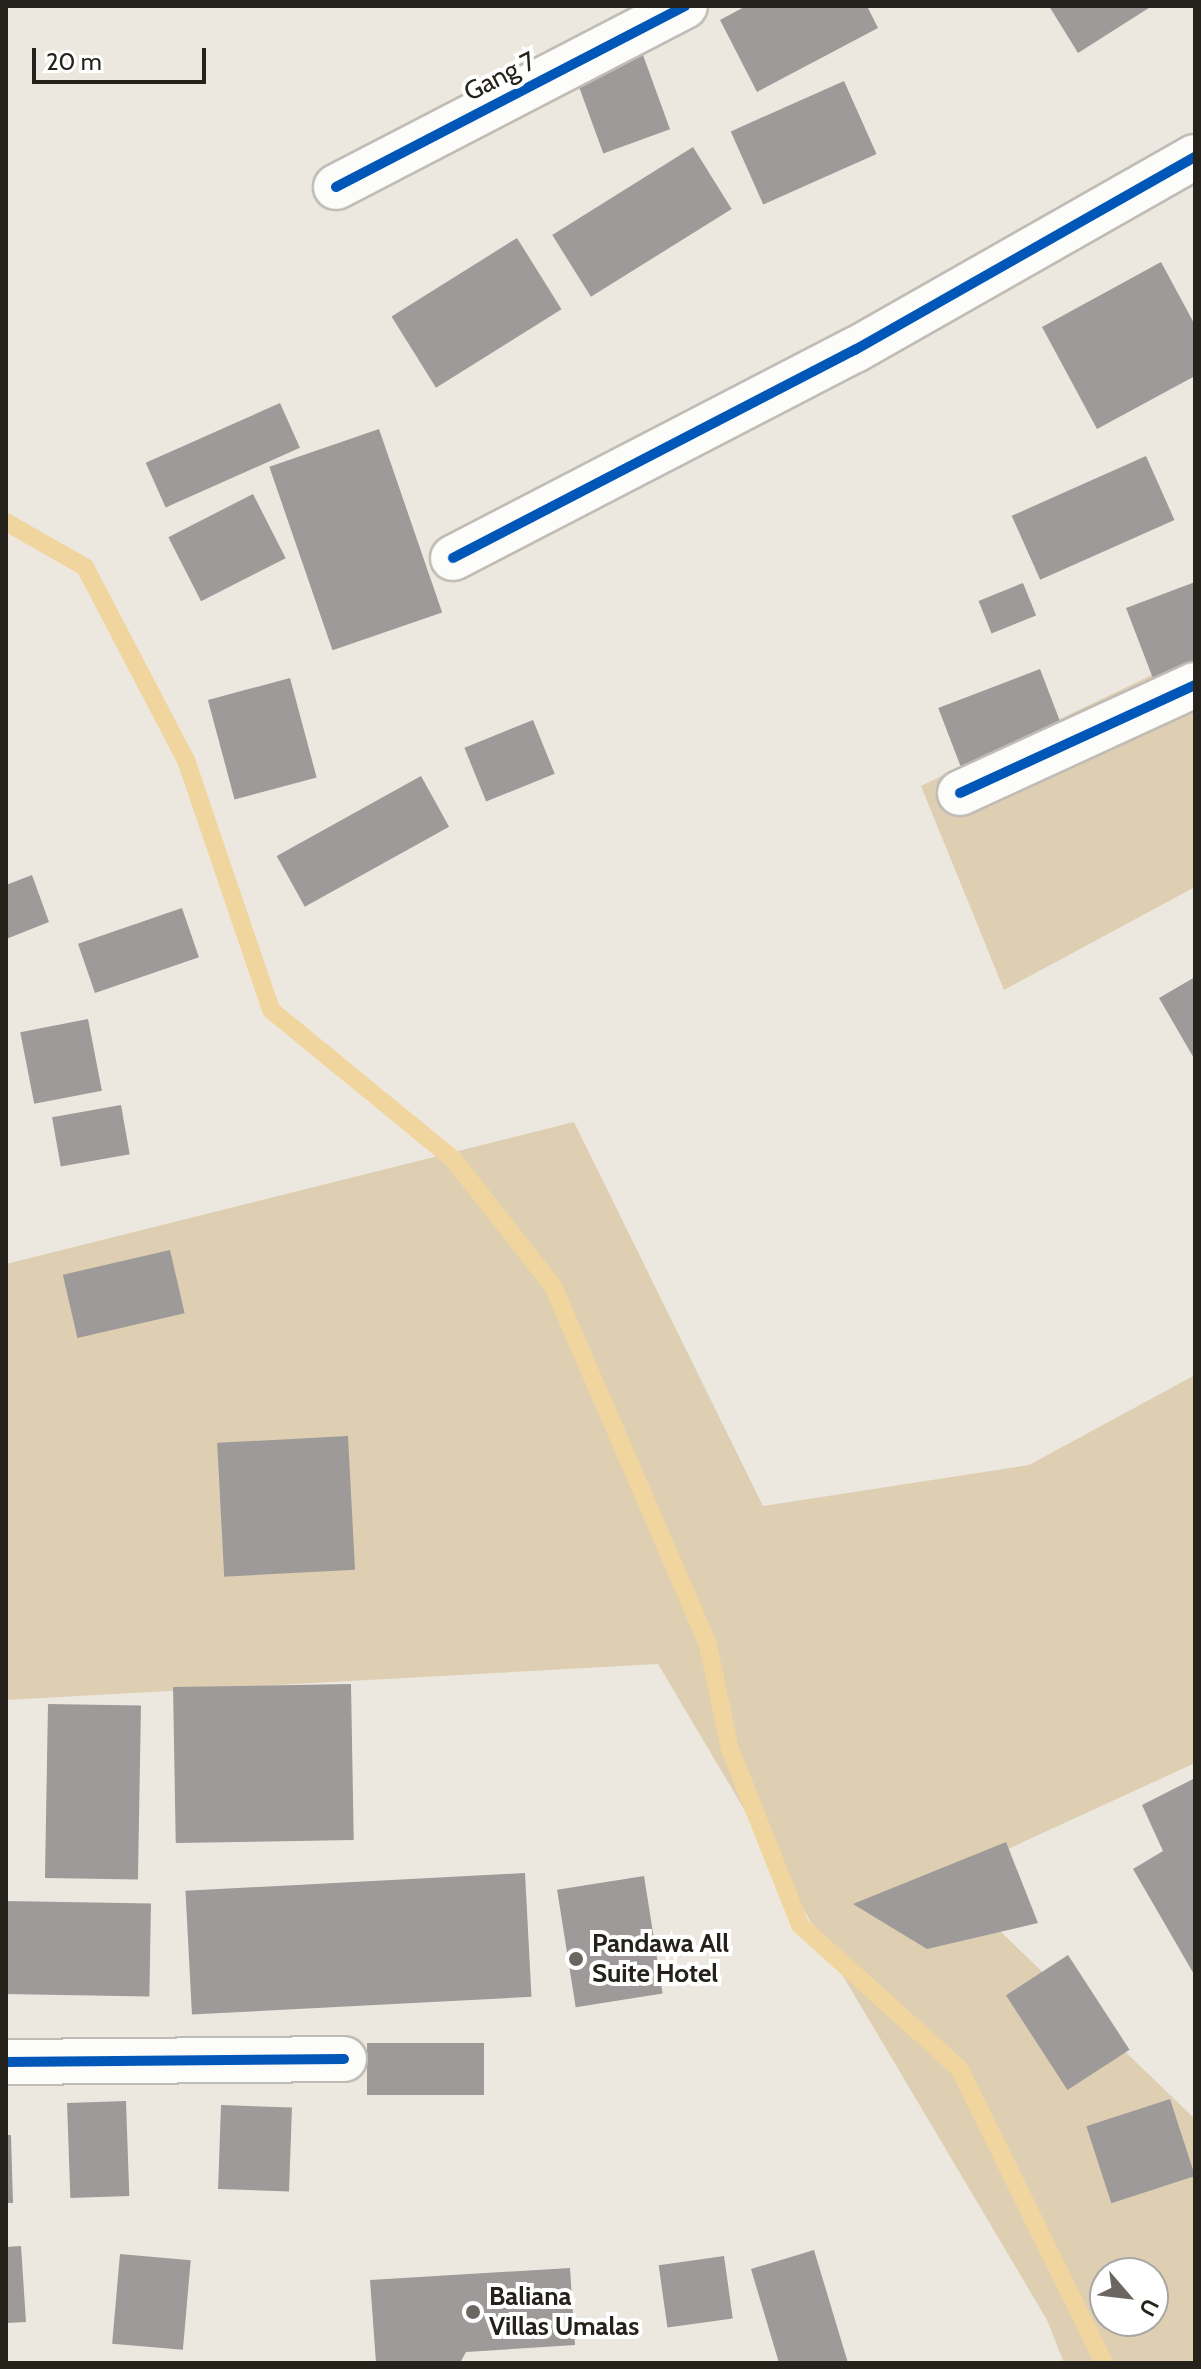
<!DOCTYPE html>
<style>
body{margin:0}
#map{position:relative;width:1201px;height:2369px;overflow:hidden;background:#ede8df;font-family:Cabin,sans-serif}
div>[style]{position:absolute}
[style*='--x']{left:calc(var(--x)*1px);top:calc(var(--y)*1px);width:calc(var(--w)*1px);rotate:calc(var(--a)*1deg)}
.green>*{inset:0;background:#decfb3}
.stream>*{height:18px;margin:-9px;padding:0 9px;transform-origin:9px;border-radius:9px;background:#f1d59f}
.building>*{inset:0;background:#9d9a99;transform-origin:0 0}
.roads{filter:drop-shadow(2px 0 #c0bcb5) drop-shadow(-2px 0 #c0bcb5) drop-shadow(0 2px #c0bcb5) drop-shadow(0 -2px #c0bcb5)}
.street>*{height:44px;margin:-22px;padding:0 22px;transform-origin:22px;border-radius:22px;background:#fcfcfa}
.cycleway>*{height:10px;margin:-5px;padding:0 5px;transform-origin:5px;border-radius:5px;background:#0057b8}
.dots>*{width:22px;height:22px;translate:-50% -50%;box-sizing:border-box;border:4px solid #fff;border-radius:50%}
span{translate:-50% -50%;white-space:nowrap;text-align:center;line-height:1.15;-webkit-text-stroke:8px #fff;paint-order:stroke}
.street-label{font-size:26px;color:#25221c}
.poi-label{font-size:26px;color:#25221c;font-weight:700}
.left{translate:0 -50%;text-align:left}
.frame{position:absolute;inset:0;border:8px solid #25221c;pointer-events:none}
.north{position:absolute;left:1089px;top:2257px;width:80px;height:80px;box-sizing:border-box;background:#fff;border:2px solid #a8a7a4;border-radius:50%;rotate:118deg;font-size:22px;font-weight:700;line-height:32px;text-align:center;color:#25221c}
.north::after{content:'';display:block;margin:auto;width:28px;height:36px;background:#6b6760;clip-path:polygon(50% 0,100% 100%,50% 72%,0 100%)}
.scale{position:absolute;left:32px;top:48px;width:174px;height:36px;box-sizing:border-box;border:4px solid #25221c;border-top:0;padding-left:10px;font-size:24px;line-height:28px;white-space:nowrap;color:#25221c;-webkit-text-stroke:6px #fff;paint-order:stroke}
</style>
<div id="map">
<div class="green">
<div style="clip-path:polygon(1195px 654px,1195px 887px,1004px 990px,921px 786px)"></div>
<div style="clip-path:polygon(evenodd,574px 1122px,763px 1506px,1029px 1465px,1195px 1375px,1195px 1763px,945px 1878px,1195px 2119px,1195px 2363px,1064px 2363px,1047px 2320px,658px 1664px,6px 1700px,6px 1264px,574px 1122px,1105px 2273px,1153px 2273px,1153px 2321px,1105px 2321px,1105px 2273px)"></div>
</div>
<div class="stream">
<div style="--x:6;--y:522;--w:91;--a:29.7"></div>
<div style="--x:85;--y:567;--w:218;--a:62.4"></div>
<div style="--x:186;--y:760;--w:264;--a:71.2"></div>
<div style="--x:271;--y:1010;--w:235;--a:39.3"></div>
<div style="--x:453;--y:1159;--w:162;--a:51.8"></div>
<div style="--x:553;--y:1286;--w:391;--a:66.6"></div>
<div style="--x:708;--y:1645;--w:106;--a:78.1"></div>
<div style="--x:730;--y:1749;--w:189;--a:68.3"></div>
<div style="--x:800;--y:1925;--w:214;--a:42"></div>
<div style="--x:959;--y:2068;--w:329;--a:63.8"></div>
</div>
<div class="building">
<div style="clip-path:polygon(746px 6px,867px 6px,878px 28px,757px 92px,720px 20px)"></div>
<div style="clip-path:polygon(1049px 6px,1152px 6px,1078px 53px)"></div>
<div style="left:643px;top:55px;width:79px;height:71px;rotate:70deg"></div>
<div style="left:844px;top:81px;width:80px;height:124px;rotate:66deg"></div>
<div style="left:693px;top:147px;width:73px;height:166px;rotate:58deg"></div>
<div style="left:517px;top:238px;width:84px;height:148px;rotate:58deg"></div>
<div style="clip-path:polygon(1161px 262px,1195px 325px,1195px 376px,1097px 429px,1042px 327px)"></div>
<div style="left:280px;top:403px;width:49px;height:147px;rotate:66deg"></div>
<div style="left:379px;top:429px;width:194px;height:116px;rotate:71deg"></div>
<div style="left:1146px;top:456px;width:70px;height:147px;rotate:66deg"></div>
<div style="left:253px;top:494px;width:72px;height:95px;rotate:63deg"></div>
<div style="clip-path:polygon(1195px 582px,1195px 665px,1154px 681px,1126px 608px)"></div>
<div style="left:1023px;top:583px;width:35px;height:48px;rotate:68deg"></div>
<div style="left:1040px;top:669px;width:65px;height:109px;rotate:69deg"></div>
<div style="left:290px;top:678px;width:103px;height:85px;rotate:75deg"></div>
<div style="left:533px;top:720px;width:58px;height:74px;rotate:68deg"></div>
<div style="left:421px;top:776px;width:58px;height:165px;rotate:61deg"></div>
<div style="clip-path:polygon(32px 875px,49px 922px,6px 939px,6px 885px)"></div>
<div style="left:182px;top:908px;width:52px;height:110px;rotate:71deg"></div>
<div style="clip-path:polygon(1195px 977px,1195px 1060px,1159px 998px)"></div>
<div style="left:88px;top:1019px;width:73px;height:69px;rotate:79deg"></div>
<div style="left:121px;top:1105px;width:50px;height:70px;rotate:80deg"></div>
<div style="left:170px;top:1250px;width:65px;height:110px;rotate:77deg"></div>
<div style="left:348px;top:1436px;width:134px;height:131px;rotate:87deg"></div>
<div style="left:351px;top:1684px;width:156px;height:178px;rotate:89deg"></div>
<div style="left:48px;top:1704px;width:93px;height:174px;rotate:1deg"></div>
<div style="clip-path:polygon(1195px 1778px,1195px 1976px,1133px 1869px,1163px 1851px,1142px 1805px)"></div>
<div style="clip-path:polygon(1006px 1842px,1038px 1923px,927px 1949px,853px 1904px)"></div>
<div style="left:525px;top:1873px;width:124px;height:340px;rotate:87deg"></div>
<div style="left:644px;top:1876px;width:119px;height:88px;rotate:81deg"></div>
<div style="left:6px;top:1901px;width:145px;height:93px;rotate:1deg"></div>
<div style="left:1068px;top:1955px;width:113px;height:74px;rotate:57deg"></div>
<div style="left:484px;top:2043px;width:52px;height:117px;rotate:90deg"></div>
<div style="left:1170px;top:2099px;width:81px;height:88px;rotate:72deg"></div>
<div style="left:126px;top:2101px;width:95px;height:59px;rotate:88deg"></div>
<div style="left:221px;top:2105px;width:71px;height:84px;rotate:2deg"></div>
<div style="clip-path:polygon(6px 2135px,11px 2135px,13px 2203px,6px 2203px)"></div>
<div style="clip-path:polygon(21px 2246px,26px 2322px,6px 2323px,6px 2247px)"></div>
<div style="clip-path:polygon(814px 2250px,848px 2363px,779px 2363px,751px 2269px)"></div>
<div style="left:120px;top:2254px;width:71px;height:90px;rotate:5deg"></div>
<div style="left:724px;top:2256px;width:63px;height:66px;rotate:82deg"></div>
<div style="clip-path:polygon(570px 2268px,575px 2345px,466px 2352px,460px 2363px,376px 2363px,370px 2280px)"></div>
</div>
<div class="roads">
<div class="street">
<div style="--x:336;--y:187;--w:393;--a:-27.4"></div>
<div style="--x:453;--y:558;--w:453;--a:-27.4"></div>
<div style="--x:855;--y:350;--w:391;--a:-29.6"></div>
<div style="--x:960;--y:793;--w:259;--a:-24.7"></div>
<div style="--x:6;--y:2062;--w:338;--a:-0.5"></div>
</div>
</div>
<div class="cycleway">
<div style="--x:336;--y:187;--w:393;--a:-27.4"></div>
<div style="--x:453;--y:558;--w:453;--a:-27.4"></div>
<div style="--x:855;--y:350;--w:391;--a:-29.6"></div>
<div style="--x:960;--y:793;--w:259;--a:-24.7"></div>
<div style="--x:6;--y:2062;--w:338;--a:-0.5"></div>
</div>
<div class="dots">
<div style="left:576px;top:1959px;background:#6b6760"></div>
<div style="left:473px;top:2312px;background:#6b6760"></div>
</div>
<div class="street-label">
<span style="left:500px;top:77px;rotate:-27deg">Gang 7</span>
</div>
<div class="poi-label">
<span class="left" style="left:592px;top:1959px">Pandawa All<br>Suite Hotel</span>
<span class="left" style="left:489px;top:2312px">Baliana<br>Villas Umalas</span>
</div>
<div class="frame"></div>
<div class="north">U</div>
<div class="scale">20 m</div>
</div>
